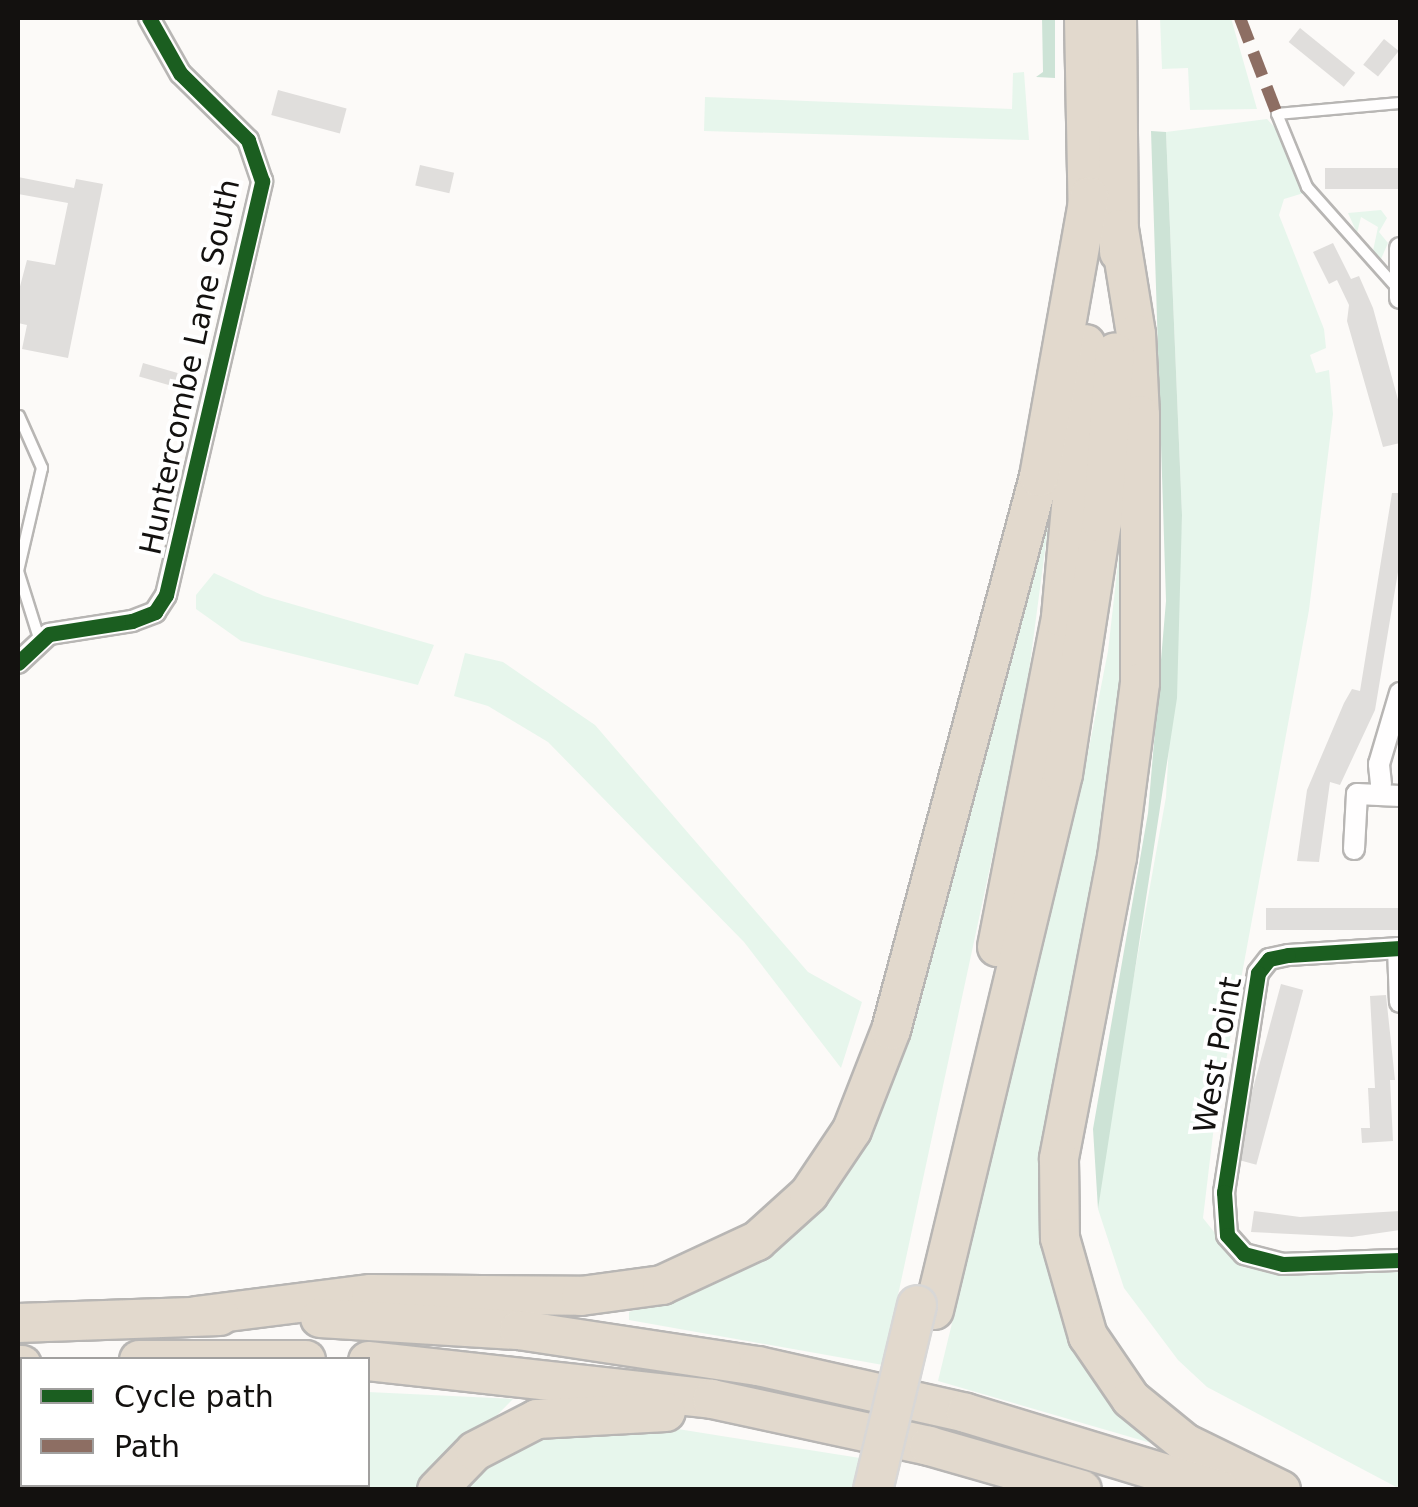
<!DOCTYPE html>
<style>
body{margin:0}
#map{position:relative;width:1418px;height:1507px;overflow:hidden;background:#fcfaf8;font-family:"DejaVu Sans",sans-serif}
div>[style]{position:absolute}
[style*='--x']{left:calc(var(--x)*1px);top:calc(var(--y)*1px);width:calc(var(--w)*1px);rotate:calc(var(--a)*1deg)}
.green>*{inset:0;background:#e7f6ec}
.forest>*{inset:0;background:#cde3d6}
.building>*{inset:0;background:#e0dedc;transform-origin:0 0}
.roads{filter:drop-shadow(2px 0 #b8b6b4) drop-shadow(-2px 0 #b8b6b4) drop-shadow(0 2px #b8b6b4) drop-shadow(0 -2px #b8b6b4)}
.service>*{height:10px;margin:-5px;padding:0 5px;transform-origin:5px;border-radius:5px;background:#fffefe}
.minor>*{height:20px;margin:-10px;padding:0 10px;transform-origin:10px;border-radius:10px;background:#fffefe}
.motorway>*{height:38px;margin:-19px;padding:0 19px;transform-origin:19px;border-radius:19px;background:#e2d9cd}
.bridges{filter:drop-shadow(2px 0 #d8d7d6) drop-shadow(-2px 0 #d8d7d6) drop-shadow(0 2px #d8d7d6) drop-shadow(0 -2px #d8d7d6)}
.motorway-bridge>*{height:38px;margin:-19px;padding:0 19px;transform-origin:19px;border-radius:19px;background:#e2d9cd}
.quiet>*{height:12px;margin-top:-6px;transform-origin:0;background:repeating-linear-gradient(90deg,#8d6e63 0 25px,transparent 0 37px)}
.cycleway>*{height:15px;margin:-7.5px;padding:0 7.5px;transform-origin:7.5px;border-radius:7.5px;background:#1b5e20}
span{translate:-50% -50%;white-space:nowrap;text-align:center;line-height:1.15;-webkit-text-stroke:8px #fff;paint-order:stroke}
.street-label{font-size:30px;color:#13110f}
.frame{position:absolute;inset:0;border:20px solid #13110f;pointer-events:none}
.legend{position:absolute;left:20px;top:1357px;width:350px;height:130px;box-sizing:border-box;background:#fff;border:2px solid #a1a09f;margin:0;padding:12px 18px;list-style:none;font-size:30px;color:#13110f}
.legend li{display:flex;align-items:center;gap:20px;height:50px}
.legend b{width:50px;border:2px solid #a1a09f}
</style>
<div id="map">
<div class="green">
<div style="clip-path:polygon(1160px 18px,1231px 18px,1257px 109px,1190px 110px,1188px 68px,1162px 69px)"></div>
<div style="clip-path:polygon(1024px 72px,1029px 140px,704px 131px,705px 97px,1012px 109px,1013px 73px)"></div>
<div style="clip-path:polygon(1267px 119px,1289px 143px,1307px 192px,1284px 199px,1279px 215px,1324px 329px,1326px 348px,1310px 355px,1316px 373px,1329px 370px,1333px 414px,1309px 610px,1214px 1126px,1203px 1218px,1242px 1267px,1279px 1274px,1400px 1272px,1400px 1489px,1207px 1387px,1178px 1360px,1124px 1288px,1098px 1209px,1108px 1121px,1166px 797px,1182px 515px,1166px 132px)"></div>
<div style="clip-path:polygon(1381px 210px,1387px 218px,1379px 232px,1388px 243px,1381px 259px,1373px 251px,1378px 227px,1361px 217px,1357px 233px,1348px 213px)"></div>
<div style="clip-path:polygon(1060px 437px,1024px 709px,883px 1365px,629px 1320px,629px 1312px,736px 1274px,784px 1241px,827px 1197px)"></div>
<div style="clip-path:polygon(1127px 484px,1130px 659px,1046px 1226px,1158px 1441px,1151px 1443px,938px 1381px,1080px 794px,1108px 651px)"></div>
<div style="clip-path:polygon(214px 573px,264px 596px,434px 645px,418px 685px,241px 641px,196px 609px,196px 595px)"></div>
<div style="clip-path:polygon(465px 653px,503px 662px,595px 725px,808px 972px,862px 1002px,841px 1068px,744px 942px,548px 742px,488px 706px,454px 696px)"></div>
<div style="clip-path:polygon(368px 1392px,513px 1399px,425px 1489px,292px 1490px,289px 1485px,368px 1484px)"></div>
<div style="clip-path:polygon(659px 1426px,860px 1458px,853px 1489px,455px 1490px,522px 1439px)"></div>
</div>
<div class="forest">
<div style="clip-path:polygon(1042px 18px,1055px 18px,1055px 78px,1036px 77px,1043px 72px)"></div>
<div style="clip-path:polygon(1151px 131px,1166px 132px,1182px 515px,1177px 698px,1098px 1209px,1093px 1129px,1148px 813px,1166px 601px)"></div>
</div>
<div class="building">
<div style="left:1300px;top:28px;width:71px;height:18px;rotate:39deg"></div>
<div style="left:1384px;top:39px;width:19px;height:33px;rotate:39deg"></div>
<div style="left:278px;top:90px;width:71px;height:26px;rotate:15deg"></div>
<div style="left:420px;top:165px;width:35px;height:21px;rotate:13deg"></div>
<div style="left:1400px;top:168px;width:21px;height:75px;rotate:90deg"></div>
<div style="clip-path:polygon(18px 177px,74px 188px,76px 179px,103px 184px,68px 358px,22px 349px,27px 325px,18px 323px,18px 294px,27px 260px,55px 265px,68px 203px,18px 194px)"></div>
<div style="clip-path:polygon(1333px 243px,1351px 279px,1359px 276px,1373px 308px,1400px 407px,1400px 443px,1383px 447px,1347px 321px,1349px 305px,1337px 280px,1329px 284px,1313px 252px)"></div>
<div style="left:143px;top:363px;width:36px;height:14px;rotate:16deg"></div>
<div style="clip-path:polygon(1392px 493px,1400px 493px,1400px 560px,1375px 710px,1340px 785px,1330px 782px,1319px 862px,1297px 861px,1307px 790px,1344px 703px,1352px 689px,1360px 691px)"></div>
<div style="left:1398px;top:908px;width:22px;height:132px;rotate:90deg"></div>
<div style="left:1281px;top:984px;width:23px;height:181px;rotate:15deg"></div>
<div style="clip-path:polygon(1386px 995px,1395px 1080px,1390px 1080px,1393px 1141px,1362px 1143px,1361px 1128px,1370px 1128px,1368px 1088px,1375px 1088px,1370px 996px)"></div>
<div style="clip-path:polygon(1254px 1211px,1300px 1217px,1400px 1211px,1400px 1230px,1352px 1237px,1251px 1232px)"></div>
</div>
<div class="roads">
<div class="service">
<div style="--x:1396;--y:287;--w:134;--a:-131.7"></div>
<div style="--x:1307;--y:187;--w:79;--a:-112.3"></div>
<div style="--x:1277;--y:114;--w:123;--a:-5.1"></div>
<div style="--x:19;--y:416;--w:57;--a:66.1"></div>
<div style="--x:42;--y:468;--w:106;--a:103.1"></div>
<div style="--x:18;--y:571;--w:73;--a:72.6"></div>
</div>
<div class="minor">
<div style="--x:1400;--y:248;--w:50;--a:90"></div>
<div style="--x:18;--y:663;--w:42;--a:-43.1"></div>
<div style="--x:49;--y:634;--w:84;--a:-8.9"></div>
<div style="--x:132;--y:621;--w:25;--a:-21"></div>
<div style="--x:155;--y:612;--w:20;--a:-57"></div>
<div style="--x:166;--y:595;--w:425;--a:-76.9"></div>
<div style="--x:262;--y:181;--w:43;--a:-108.9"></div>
<div style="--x:248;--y:140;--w:95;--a:-135.4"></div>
<div style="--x:180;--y:73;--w:63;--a:-119.4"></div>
<div style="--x:1381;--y:784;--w:20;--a:-96"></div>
<div style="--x:1379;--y:764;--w:74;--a:-73.5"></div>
<div style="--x:1354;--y:849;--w:55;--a:-86.9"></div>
<div style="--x:1357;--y:794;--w:43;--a:2.7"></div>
<div style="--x:1398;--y:948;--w:54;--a:87.9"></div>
<div style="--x:1400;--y:948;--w:112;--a:176.4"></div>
<div style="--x:1288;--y:955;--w:19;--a:168"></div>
<div style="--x:1269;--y:959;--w:18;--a:128"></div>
<div style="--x:1258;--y:973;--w:222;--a:98.8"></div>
<div style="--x:1224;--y:1192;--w:43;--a:86"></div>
<div style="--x:1227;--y:1235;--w:25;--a:48"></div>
<div style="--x:1244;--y:1254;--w:40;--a:14.4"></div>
<div style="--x:1283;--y:1264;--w:117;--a:-2"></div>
</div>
<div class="motorway">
<div style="--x:1084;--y:18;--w:201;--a:88.9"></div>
<div style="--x:1117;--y:18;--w:234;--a:89.5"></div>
<div style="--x:1119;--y:229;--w:106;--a:80.8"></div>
<div style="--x:1136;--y:334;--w:81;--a:87.2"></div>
<div style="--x:1140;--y:415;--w:268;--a:90"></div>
<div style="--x:1140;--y:683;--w:176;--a:97.5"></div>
<div style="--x:1117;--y:857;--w:308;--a:100.9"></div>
<div style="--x:1059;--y:1159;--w:79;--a:89.3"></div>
<div style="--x:1060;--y:1238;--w:102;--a:74.1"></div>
<div style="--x:1088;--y:1336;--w:76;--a:55.7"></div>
<div style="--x:1131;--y:1399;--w:70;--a:39.2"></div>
<div style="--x:1185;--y:1443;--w:107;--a:26.1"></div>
<div style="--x:997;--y:947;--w:336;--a:-79"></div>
<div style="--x:1061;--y:617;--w:274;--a:-84.8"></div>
<div style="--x:934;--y:1310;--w:551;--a:-76.47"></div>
<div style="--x:1063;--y:774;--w:254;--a:-81.2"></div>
<div style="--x:1102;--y:523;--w:171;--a:-85.7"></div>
<div style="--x:196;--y:1316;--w:176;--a:-7.2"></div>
<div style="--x:371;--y:1294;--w:210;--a:0.5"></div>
<div style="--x:581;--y:1296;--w:82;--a:-7.7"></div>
<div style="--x:662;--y:1285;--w:105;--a:-24.9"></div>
<div style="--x:757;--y:1241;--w:70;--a:-42.1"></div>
<div style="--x:809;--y:1194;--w:77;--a:-56.1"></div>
<div style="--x:852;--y:1130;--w:107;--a:-68.7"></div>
<div style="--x:891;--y:1030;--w:572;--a:-75.02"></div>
<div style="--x:1039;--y:477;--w:285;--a:-79.9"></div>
<div style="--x:320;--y:1318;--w:199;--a:3.5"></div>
<div style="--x:519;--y:1330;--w:242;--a:8.6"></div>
<div style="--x:758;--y:1366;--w:213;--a:12.7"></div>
<div style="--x:966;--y:1413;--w:265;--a:16.9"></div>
<div style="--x:18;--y:1323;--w:202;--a:-2"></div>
<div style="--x:139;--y:1360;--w:167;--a:0"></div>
<div style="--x:368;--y:1361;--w:346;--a:6.3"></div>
<div style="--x:712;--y:1399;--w:222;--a:12.2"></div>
<div style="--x:929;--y:1446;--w:159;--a:16"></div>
<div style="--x:18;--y:1365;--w:4;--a:0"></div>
<div style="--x:263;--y:1484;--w:7;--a:56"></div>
<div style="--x:437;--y:1490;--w:54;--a:-45.7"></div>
<div style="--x:475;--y:1451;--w:70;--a:-27.3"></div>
<div style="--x:537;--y:1419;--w:129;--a:-3.1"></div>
</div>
</div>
<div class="bridges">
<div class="motorway-bridge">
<div style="--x:873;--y:1490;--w:190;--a:-76.6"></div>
</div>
</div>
<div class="quiet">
<div style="--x:1240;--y:18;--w:103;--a:68.9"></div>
</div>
<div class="cycleway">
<div style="--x:18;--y:663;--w:42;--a:-43.1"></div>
<div style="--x:49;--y:634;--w:84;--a:-8.9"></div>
<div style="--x:132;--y:621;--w:25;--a:-21"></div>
<div style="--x:155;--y:612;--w:20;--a:-57"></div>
<div style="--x:166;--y:595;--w:425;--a:-76.9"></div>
<div style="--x:262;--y:181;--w:43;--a:-108.9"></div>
<div style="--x:248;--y:140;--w:95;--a:-135.4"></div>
<div style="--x:180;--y:73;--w:63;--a:-119.4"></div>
<div style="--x:1400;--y:948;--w:112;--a:176.4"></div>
<div style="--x:1288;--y:955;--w:19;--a:168"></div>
<div style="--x:1269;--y:959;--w:18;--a:128"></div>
<div style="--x:1258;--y:973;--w:222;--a:98.8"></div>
<div style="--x:1224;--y:1192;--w:43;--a:86"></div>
<div style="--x:1227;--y:1235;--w:25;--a:48"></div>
<div style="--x:1244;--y:1254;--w:40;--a:14.4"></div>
<div style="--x:1283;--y:1264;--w:117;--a:-2"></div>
</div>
<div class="street-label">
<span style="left:190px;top:367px;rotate:-78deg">Huntercombe Lane South</span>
<span style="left:1218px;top:1055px;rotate:-80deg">West Point</span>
</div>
<div class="frame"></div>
<ul class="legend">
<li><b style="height:12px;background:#1b5e20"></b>Cycle path</li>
<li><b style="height:12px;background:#8d6e63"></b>Path</li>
</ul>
</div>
